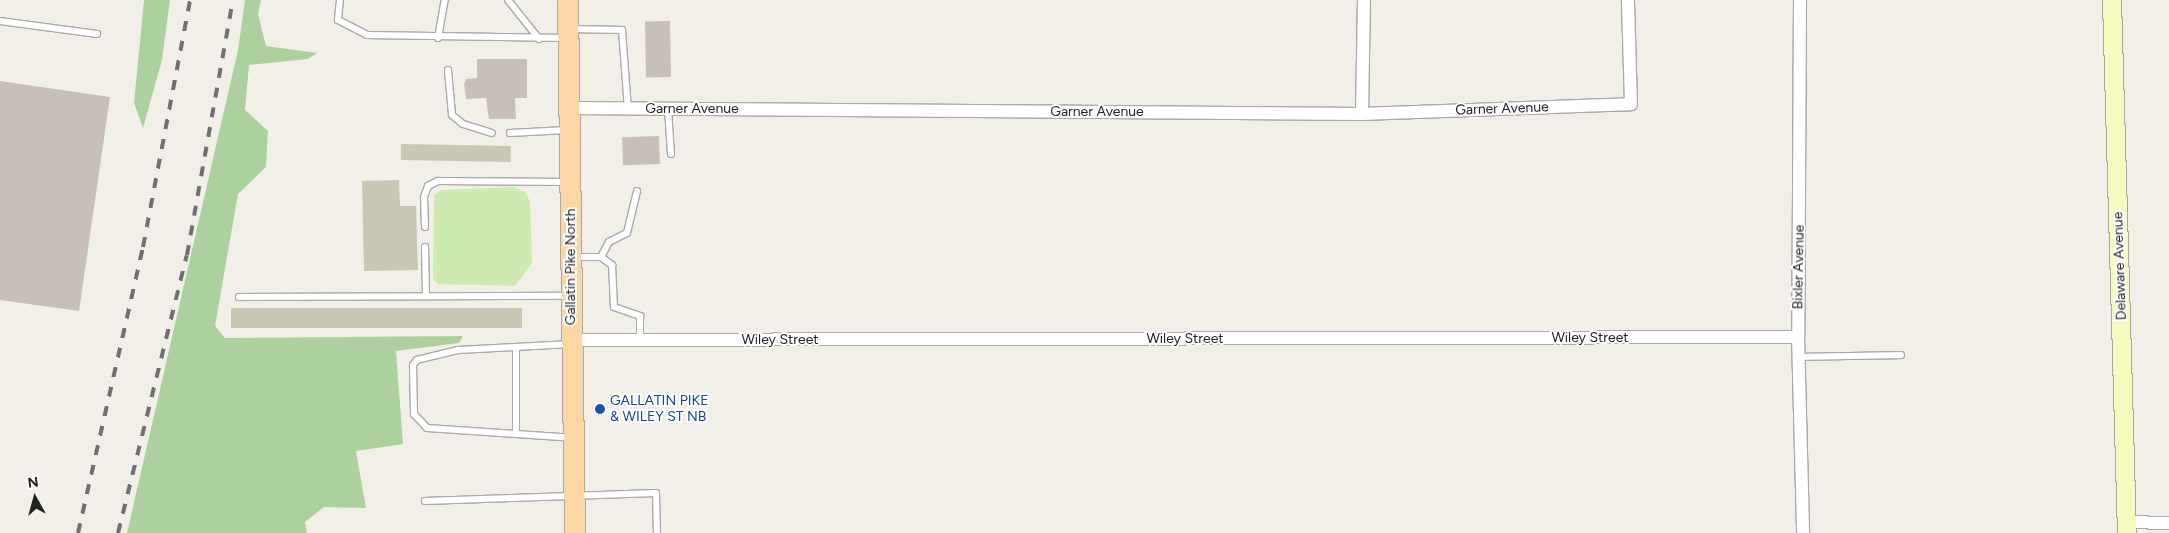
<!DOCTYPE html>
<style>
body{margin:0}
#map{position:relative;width:2169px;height:533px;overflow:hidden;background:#f2efe9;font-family:Figtree,sans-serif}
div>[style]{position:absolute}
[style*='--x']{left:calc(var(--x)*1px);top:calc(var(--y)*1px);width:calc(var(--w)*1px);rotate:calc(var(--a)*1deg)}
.construction>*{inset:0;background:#c7c7b4;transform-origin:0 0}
.grass>*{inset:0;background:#cdebb0}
.forest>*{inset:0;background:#add19e}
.building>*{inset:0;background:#c7bfb8;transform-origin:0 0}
.roads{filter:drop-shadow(1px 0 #a9a9a9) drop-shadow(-1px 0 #a9a9a9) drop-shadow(0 1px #a9a9a9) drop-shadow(0 -1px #a9a9a9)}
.lane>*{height:6px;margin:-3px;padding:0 3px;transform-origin:3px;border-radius:3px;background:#fff}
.street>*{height:12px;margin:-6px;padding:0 6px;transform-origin:6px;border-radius:6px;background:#fff}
.secondary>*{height:18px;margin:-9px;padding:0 9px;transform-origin:9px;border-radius:9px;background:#f7fabf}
.primary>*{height:20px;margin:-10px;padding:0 10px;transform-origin:10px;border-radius:10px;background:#fcd6a4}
.rail>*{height:4px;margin-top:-2px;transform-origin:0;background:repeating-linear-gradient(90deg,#707070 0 10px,transparent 0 20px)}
.dots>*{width:14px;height:14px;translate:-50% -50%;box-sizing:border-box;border:2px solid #fff;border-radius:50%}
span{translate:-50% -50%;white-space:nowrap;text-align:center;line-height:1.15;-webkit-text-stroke:4px #fff;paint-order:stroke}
.street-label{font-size:14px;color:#222}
.transit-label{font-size:14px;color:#164399}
.left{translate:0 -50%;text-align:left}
.north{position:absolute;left:10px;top:473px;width:50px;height:50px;-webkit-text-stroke:4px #fff;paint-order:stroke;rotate:353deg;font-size:14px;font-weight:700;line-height:20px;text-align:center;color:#222}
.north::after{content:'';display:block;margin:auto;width:18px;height:22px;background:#222;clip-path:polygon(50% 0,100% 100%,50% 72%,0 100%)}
</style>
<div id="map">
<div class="construction">
<div style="left:401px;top:144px;width:110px;height:16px;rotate:1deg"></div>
<div style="clip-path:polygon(399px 180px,400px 206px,416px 206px,418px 270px,364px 271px,362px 181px)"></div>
<div style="left:522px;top:308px;width:20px;height:291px;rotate:90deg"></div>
</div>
<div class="grass">
<div style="clip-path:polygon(513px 187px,525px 192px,530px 201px,532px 263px,515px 286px,438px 284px,433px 278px,434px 195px,441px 190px)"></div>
</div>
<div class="forest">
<div style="clip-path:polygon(144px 0,170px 0,162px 60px,143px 128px,134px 103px)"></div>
<div style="clip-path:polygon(245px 0,261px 0,258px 14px,266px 46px,317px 53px,308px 59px,249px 65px,245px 110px,268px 131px,266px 167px,238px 194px,215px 326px,225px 338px,463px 336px,459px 343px,396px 351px,403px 444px,356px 451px,366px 508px,324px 507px,305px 522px,307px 533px,127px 533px,238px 50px)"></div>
</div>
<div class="building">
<div style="left:670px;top:21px;width:56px;height:25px;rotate:89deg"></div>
<div style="clip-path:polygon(477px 59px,527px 59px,527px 98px,515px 98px,516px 119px,489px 119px,486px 98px,466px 99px,464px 84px,466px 79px,477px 78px)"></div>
<div style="clip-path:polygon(0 81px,110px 97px,79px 311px,0 300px)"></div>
<div style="left:659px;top:136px;width:28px;height:37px;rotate:88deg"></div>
</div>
<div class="roads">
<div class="lane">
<div style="--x:340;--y:0;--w:20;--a:96"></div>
<div style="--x:338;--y:20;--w:33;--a:27"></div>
<div style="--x:367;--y:35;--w:198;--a:0.9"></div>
<div style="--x:508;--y:0;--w:50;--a:51.5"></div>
<div style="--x:0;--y:21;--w:98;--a:7.6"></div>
<div style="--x:570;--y:29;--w:52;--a:1.1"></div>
<div style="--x:622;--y:30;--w:79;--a:85.7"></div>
<div style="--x:438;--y:38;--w:39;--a:-80"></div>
<div style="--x:448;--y:70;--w:45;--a:84.9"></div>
<div style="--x:452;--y:115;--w:14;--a:39"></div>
<div style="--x:463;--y:124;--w:30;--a:17"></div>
<div style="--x:668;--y:109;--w:45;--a:86.2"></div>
<div style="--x:510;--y:133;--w:57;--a:-3"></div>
<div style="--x:425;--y:227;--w:30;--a:-92"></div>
<div style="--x:424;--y:197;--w:12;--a:-70"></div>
<div style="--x:428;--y:186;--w:11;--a:-27"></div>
<div style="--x:438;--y:181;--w:129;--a:0.4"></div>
<div style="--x:425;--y:247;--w:49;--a:88.8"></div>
<div style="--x:573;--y:257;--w:28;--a:0"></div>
<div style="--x:601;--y:257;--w:14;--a:36"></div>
<div style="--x:612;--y:265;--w:42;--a:87.3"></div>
<div style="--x:614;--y:307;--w:28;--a:19"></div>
<div style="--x:640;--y:316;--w:24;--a:90"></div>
<div style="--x:601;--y:257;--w:17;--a:-62"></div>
<div style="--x:609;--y:242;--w:20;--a:-27"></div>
<div style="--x:627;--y:233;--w:43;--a:-76.6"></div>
<div style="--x:239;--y:297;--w:331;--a:-0.2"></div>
<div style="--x:571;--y:344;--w:113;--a:177"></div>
<div style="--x:458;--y:350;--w:42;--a:166.3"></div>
<div style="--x:417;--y:360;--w:6;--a:129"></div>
<div style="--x:413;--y:365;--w:49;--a:88.8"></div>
<div style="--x:414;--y:414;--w:19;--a:47"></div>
<div style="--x:427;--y:428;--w:145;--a:3.9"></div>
<div style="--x:1798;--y:357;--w:103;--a:-1.1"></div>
<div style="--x:516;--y:434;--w:87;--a:-90"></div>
<div style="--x:425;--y:501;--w:231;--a:-2"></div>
<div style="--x:656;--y:493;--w:40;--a:88.6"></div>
</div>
<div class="street">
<div style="--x:1800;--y:0;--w:337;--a:90.3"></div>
<div style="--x:1798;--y:337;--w:196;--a:88.5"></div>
<div style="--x:571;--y:108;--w:791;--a:0.43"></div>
<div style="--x:1362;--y:114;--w:269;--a:-2.1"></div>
<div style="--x:1631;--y:104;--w:104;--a:-91.7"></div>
<div style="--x:1362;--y:114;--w:114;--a:-89"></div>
<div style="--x:572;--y:340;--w:1226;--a:-0.14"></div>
<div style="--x:2127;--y:522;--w:42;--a:1.4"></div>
</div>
<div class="secondary">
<div style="--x:2112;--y:0;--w:533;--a:88.39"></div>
</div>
<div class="primary">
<div style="--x:568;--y:0;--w:533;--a:89.25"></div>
</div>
</div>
<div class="rail">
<div style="--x:78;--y:533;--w:293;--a:-77.2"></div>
<div style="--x:143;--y:247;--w:251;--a:-79.2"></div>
<div style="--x:118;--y:533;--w:286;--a:-76.1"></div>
<div style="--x:187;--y:255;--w:259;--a:-79.8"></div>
</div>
<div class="dots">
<div style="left:600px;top:409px;background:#1a4fb4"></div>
</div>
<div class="street-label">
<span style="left:692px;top:109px">Garner Avenue</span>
<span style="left:1502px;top:109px;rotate:-2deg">Garner Avenue</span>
<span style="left:1097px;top:112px">Garner Avenue</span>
<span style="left:2120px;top:266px;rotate:-92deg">Delaware Avenue</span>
<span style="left:571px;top:267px;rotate:-90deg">Gallatin Pike North</span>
<span style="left:1799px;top:267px;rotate:-89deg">Bixler Avenue</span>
<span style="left:1590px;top:338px">Wiley Street</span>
<span style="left:1185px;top:339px">Wiley Street</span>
<span style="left:780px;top:340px">Wiley Street</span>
</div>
<div class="transit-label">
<span class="left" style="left:610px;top:409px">GALLATIN PIKE<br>&amp; WILEY ST NB</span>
</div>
<div class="north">N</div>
</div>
